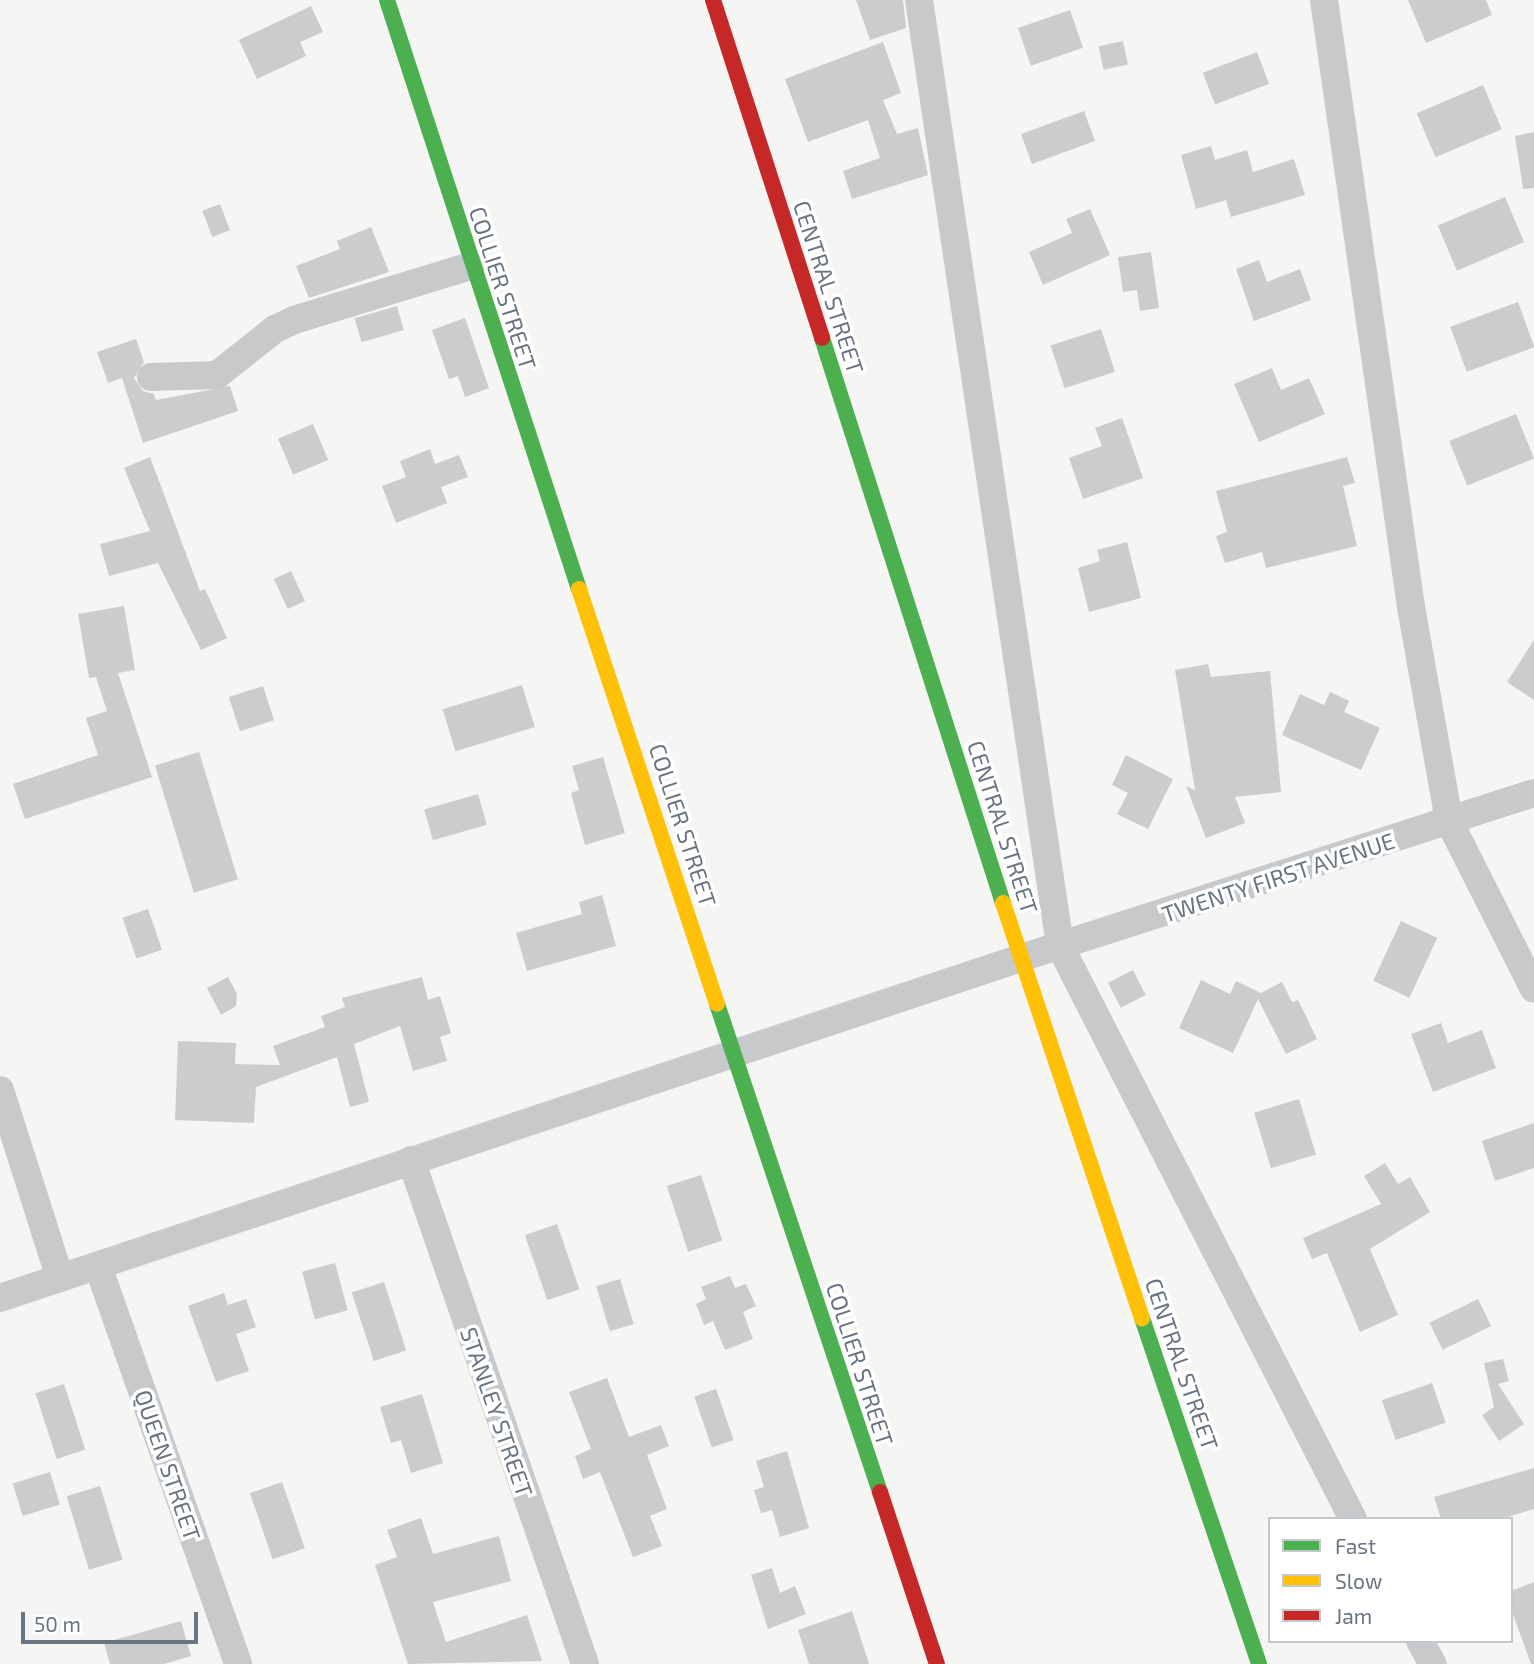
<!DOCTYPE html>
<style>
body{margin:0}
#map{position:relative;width:1534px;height:1664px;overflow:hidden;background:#f5f5f4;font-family:"Exo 2",sans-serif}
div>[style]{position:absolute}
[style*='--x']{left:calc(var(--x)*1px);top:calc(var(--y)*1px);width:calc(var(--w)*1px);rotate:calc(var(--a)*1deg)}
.building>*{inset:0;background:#cbcccc;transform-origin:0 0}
.street>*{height:28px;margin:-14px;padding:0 14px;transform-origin:14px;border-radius:14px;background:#c7c9ca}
.fast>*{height:16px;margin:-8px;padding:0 8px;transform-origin:8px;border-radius:8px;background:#4caf50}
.slow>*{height:16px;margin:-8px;padding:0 8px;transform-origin:8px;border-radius:8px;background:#ffc107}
.jam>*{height:16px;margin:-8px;padding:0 8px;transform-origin:8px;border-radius:8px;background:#c62828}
span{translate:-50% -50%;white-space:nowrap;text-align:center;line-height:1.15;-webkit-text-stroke:7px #fff;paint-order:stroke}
.street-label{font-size:23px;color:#687580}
.legend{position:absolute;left:1268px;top:1517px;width:245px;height:126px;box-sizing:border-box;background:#fff;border:2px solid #c3c8cc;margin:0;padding:9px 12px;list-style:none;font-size:21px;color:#687580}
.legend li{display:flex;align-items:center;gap:14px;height:35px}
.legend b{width:35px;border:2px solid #c3c8cc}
.scale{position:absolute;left:21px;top:1612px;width:177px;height:32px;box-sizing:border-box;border:4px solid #687580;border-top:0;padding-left:9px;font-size:21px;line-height:24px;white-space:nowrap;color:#687580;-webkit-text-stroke:5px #fff;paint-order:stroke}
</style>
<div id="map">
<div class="building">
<div style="clip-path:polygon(856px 0,903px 0,906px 28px,870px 40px)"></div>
<div style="clip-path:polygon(1408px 0,1486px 0,1492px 15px,1426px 43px)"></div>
<div style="clip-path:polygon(311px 6px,323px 32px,300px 42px,306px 56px,257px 79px,239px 40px)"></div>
<div style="left:1070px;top:10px;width:40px;height:55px;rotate:71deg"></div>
<div style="left:1123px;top:41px;width:24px;height:25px;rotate:78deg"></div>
<div style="clip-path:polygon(883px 42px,901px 93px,883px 100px,897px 134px,918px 128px,928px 175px,852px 199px,843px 171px,880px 158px,868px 120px,808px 142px,785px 79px)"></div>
<div style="left:1257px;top:52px;width:34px;height:58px;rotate:69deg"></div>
<div style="left:1483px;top:85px;width:48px;height:72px;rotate:67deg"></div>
<div style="left:1084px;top:111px;width:32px;height:67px;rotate:70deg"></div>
<div style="clip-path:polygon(1534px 132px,1534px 188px,1523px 189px,1515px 136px)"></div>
<div style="clip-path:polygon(1211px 146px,1215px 160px,1247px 150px,1253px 172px,1294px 159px,1305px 195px,1231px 217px,1226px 200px,1196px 209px,1181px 155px)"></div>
<div style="left:1505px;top:197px;width:49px;height:73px;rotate:67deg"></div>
<div style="left:220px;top:204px;width:28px;height:19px;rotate:69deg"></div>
<div style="clip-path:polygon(1090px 209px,1110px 255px,1043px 285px,1029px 252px,1072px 233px,1066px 219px)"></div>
<div style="clip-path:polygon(371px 227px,389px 272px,309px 298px,296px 266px,340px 249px,337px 241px)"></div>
<div style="clip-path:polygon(1151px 252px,1159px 308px,1140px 311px,1137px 290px,1123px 292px,1118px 257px)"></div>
<div style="clip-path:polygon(1259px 260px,1267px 282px,1300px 269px,1311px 300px,1254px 321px,1236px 269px)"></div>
<div style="left:1518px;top:302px;width:48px;height:72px;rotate:70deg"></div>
<div style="left:397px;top:306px;width:25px;height:44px;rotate:74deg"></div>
<div style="clip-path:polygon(465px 318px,489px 388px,465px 397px,458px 376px,449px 379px,432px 330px)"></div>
<div style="left:1101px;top:329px;width:45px;height:53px;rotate:72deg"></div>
<div style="clip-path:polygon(136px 339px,144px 362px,134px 378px,143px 391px,154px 394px,156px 400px,230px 386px,238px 411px,143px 443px,122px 378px,108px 383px,97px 352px)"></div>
<div style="clip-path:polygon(1272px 368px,1281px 390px,1309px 378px,1325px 414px,1259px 442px,1234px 384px)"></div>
<div style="left:1516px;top:414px;width:48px;height:72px;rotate:68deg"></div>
<div style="clip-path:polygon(1122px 418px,1143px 478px,1083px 499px,1069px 458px,1102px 446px,1095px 428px)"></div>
<div style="left:313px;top:424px;width:39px;height:38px;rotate:67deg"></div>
<div style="clip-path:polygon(430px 449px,435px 464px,459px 455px,468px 477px,441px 487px,447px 503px,396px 523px,382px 486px,406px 477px,400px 461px)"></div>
<div style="clip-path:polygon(150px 457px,200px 591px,205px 589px,227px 638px,201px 650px,158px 563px,109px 576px,100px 544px,150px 531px,124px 468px)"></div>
<div style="clip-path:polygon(1347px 457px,1355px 483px,1343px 486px,1357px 546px,1266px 568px,1262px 552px,1225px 563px,1216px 536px,1227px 532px,1216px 491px)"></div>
<div style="clip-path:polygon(1127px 542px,1141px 598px,1089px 612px,1078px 568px,1100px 561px,1097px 550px)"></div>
<div style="left:291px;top:571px;width:33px;height:19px;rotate:65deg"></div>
<div style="clip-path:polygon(124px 606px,135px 670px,118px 673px,152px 777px,25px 819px,13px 784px,98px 755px,86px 718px,107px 711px,96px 677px,89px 678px,78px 614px)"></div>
<div style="clip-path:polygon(1534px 640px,1534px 700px,1507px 682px)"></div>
<div style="clip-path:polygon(1208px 664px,1211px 677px,1270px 671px,1281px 792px,1235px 797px,1245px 823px,1206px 838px,1186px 786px,1195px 790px,1175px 670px)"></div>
<div style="left:522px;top:685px;width:44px;height:83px;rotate:73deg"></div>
<div style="left:263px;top:686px;width:36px;height:36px;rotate:72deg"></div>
<div style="clip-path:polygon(1330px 692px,1349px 701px,1344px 712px,1380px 728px,1361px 770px,1282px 735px,1300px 694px,1324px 705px)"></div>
<div style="left:199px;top:752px;width:133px;height:46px;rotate:73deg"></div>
<div style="clip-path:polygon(1126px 755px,1173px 779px,1148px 829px,1117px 814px,1128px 793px,1112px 785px)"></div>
<div style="clip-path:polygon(603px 757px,625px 833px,585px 845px,571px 793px,579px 790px,572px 766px)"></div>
<div style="left:478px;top:794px;width:32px;height:56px;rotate:74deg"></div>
<div style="clip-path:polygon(602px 895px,616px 946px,527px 971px,516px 933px,582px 914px,579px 902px)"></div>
<div style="left:148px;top:909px;width:43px;height:27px;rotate:71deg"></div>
<div style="left:1401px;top:921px;width:40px;height:66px;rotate:25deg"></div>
<div style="left:1133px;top:970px;width:28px;height:28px;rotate:63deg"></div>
<div style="clip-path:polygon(228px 977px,237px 994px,236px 1006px,221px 1015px,207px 988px)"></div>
<div style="clip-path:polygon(422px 977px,428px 1000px,440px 996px,451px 1033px,440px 1037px,447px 1061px,413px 1071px,400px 1026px,354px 1044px,369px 1102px,350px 1107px,337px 1057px,256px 1087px,254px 1123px,175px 1120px,178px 1041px,236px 1043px,235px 1064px,280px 1065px,273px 1046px,325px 1027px,321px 1016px,345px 1007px,342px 998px)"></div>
<div style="clip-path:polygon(1201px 980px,1230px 994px,1236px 981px,1261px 993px,1282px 982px,1292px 1002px,1298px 1000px,1317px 1039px,1286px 1054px,1258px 999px,1233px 1053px,1179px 1028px)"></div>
<div style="clip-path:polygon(1441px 1023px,1448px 1043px,1482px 1030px,1496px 1068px,1433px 1092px,1411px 1034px)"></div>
<div style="left:1299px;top:1099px;width:58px;height:47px;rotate:73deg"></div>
<div style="clip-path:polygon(1534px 1123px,1534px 1168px,1495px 1181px,1482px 1141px)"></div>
<div style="clip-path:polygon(1385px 1163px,1398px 1184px,1410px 1177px,1430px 1212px,1370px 1249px,1398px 1315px,1360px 1332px,1327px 1253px,1312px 1259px,1303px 1238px,1381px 1204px,1364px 1176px)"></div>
<div style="left:701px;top:1175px;width:69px;height:36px;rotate:72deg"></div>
<div style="left:557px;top:1224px;width:69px;height:34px;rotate:71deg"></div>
<div style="left:335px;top:1263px;width:49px;height:34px;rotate:75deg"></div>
<div style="clip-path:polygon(730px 1276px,735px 1288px,746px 1284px,756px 1306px,743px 1312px,753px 1339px,725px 1350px,713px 1321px,704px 1325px,696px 1304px,706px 1299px,701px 1287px)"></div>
<div style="left:620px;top:1279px;width:47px;height:25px;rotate:73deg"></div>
<div style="left:384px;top:1282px;width:72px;height:34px;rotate:72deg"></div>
<div style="clip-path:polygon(224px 1293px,228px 1305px,246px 1299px,256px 1327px,236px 1334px,249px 1371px,216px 1382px,188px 1306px)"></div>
<div style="left:1478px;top:1299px;width:30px;height:54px;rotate:64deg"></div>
<div style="clip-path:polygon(1503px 1359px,1509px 1381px,1498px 1384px,1524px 1424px,1499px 1441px,1482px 1415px,1494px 1407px,1484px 1363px)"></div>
<div style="clip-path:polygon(607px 1378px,629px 1437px,661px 1425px,669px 1446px,647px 1455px,667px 1509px,650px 1516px,662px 1546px,633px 1557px,600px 1472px,583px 1479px,575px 1456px,591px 1449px,569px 1392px)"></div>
<div style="left:1432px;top:1383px;width:42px;height:53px;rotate:71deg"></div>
<div style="left:64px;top:1384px;width:69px;height:30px;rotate:72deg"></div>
<div style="left:716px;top:1389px;width:54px;height:23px;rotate:71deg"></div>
<div style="clip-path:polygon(422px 1394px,443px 1463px,411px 1473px,401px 1440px,391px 1443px,380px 1407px)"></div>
<div style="clip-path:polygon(787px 1451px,809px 1528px,780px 1537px,772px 1510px,761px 1513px,754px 1490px,764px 1487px,756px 1461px)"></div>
<div style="clip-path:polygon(1534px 1468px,1534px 1509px,1501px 1519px,1441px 1519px,1434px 1497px)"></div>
<div style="left:50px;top:1472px;width:34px;height:39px;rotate:73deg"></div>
<div style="left:282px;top:1482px;width:70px;height:34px;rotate:71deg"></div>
<div style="left:100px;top:1486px;width:77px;height:35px;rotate:73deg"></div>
<div style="clip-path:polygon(421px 1518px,433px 1554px,499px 1536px,511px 1581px,433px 1602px,446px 1642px,527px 1615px,542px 1661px,408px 1664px,375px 1565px,397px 1557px,387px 1530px)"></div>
<div style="clip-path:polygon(772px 1568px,780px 1593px,795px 1586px,806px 1614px,768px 1629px,751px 1575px)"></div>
<div style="clip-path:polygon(1534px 1582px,1534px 1664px,1531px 1664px,1511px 1609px,1511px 1591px)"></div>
<div style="clip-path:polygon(852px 1611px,869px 1664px,809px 1664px,798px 1630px)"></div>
<div style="clip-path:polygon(181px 1621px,191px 1656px,164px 1664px,110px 1664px,104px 1643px)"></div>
</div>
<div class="street">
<div style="--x:919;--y:0;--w:956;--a:81.52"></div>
<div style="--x:1060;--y:946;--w:644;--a:62.92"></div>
<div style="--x:1324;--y:0;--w:613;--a:81.84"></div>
<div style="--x:1411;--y:607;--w:217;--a:79.9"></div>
<div style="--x:1449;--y:821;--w:188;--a:63.2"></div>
<div style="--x:151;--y:377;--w:66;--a:-1.7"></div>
<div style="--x:217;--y:375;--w:74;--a:-38.4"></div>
<div style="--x:275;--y:329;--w:21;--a:-25"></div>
<div style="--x:294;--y:320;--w:185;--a:-17"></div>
<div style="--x:0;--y:1090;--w:197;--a:72.3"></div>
<div style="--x:411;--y:1160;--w:533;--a:70.95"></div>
<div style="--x:98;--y:1266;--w:422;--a:70.6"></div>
<div style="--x:0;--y:1298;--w:1076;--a:-18.42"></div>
<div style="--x:1021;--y:958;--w:539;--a:-17.83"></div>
<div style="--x:1420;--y:1641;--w:26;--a:61"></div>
</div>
<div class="fast">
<div style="--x:387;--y:0;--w:620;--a:71.95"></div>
<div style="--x:822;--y:338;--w:593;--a:72.24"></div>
<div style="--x:717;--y:1004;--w:515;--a:71.53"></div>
<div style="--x:1142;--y:1318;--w:365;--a:71.3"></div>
</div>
<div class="slow">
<div style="--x:579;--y:589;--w:437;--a:71.6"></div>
<div style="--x:1003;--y:903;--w:438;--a:71.5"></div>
</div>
<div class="jam">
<div style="--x:713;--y:0;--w:355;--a:72.1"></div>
<div style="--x:880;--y:1492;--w:181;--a:71.7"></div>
</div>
<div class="street-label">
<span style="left:829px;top:287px;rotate:72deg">CENTRAL STREET</span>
<span style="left:503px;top:288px;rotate:72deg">COLLIER STREET</span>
<span style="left:683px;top:825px;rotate:72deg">COLLIER STREET</span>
<span style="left:1003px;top:827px;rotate:72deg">CENTRAL STREET</span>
<span style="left:1278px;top:877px;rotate:-18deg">TWENTY FIRST AVENUE</span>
<span style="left:860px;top:1364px;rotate:72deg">COLLIER STREET</span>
<span style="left:1182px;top:1364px;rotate:71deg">CENTRAL STREET</span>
<span style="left:497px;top:1412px;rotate:71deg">STANLEY STREET</span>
<span style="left:168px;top:1465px;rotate:71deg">QUEEN STREET</span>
</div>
<ul class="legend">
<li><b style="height:9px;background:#4caf50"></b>Fast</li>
<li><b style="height:9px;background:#ffc107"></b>Slow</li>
<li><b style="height:9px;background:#c62828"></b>Jam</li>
</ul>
<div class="scale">50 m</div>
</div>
